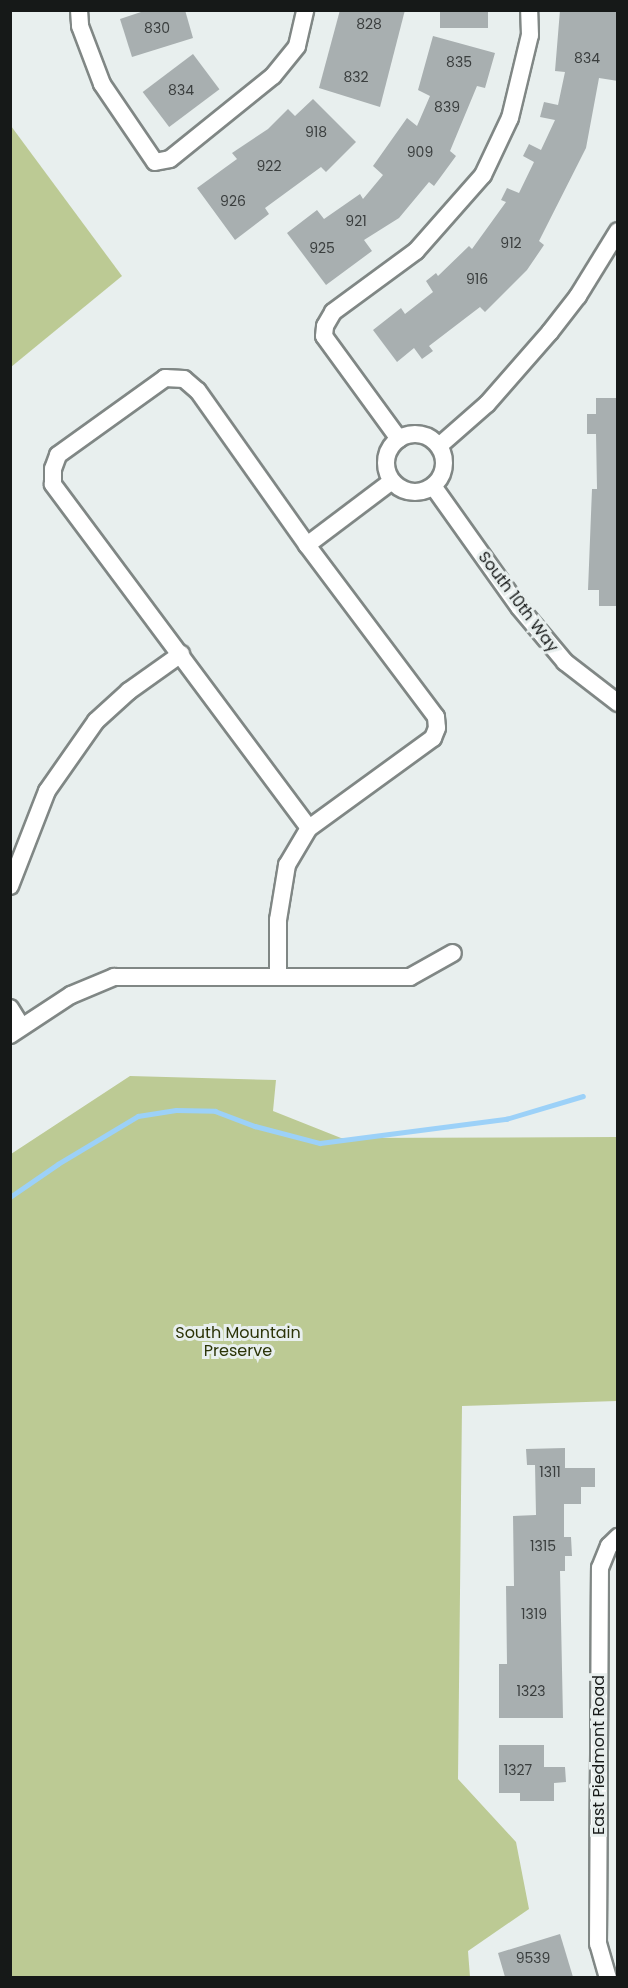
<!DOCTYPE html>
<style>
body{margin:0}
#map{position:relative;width:628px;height:1988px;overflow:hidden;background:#e8efee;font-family:Poppins,sans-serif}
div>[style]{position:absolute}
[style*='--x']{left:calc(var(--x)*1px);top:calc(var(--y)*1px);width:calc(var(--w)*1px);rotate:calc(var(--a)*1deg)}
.green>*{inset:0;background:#bcca94}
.stream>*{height:4.5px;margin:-2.25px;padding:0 2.25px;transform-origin:2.25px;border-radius:2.25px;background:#9cd1f8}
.building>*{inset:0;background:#a8afb0;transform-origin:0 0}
.roads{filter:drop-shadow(2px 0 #808785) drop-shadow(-2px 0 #808785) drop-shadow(0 2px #808785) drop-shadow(0 -2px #808785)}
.minor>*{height:16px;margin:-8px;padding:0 8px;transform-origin:8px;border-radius:8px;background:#fff}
.minor>.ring{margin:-8px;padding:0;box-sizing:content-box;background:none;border:16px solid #fff;border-radius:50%}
span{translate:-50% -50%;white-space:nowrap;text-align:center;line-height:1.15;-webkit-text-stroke:6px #e8efee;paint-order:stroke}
.number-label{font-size:14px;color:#3a3e3e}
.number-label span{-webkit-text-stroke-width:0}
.street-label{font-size:16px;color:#161918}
.park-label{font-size:16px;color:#2c3408}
.frame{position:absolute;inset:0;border:12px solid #161918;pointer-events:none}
</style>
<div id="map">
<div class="green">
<div style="clip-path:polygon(11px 126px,122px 276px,11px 367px,10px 367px)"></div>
<div style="clip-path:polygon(130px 1076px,276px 1080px,273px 1111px,341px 1138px,617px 1137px,617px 1401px,462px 1406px,458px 1779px,516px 1842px,529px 1909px,468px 1951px,470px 1977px,11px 1977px,11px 1154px)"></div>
</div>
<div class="stream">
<div style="--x:10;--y:1197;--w:58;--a:-34.5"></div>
<div style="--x:58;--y:1164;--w:93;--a:-31"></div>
<div style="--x:138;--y:1116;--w:38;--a:-9"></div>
<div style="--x:176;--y:1110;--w:39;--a:1"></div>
<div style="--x:215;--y:1111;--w:43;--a:20.6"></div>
<div style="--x:255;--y:1126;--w:67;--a:14.7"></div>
<div style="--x:320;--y:1143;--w:188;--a:-7.4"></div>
<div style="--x:506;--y:1119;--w:80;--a:-16.6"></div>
</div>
<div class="building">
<div style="clip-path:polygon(147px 10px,185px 10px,193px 38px,132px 57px,120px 19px)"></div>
<div style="clip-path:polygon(340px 10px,405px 10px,380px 107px,319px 88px)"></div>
<div style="left:440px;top:10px;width:48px;height:18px"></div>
<div style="clip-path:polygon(560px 10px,618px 10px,618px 81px,599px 78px,586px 148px,539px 241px,544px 245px,527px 270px,485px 312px,480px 307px,429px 346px,433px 351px,422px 359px,414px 348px,397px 362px,373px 330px,401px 308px,405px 314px,433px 292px,426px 281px,436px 273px,438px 276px,469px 246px,472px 249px,506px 202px,501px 200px,507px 188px,519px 193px,534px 162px,523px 156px,529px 144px,541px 150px,555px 120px,540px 117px,544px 102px,558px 105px,565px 72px,555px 71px)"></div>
<div style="clip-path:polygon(433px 36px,495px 53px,485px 88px,477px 86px,450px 151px,456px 156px,434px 186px,429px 182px,399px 218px,364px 240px,372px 251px,326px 285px,287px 233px,317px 210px,324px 219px,360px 194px,363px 199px,383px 175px,373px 166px,407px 118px,417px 126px,430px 96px,418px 90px)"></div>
<div style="left:193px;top:54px;width:44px;height:63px;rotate:53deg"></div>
<div style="clip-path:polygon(313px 99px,356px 142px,326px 172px,321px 167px,265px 208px,269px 214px,235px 240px,197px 188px,237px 159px,232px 153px,268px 129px,288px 109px,295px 116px)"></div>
<div style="clip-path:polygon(596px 398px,618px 398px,618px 606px,599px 606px,599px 590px,588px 590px,592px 489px,597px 489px,596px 434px,587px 434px,587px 414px,596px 414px)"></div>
<div style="clip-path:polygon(565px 1448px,565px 1468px,595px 1468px,595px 1487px,581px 1487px,581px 1504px,564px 1504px,564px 1537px,571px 1537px,572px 1556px,565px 1556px,565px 1571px,560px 1571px,563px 1718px,499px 1718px,499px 1664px,507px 1664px,506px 1586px,514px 1586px,513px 1516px,536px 1515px,535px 1465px,527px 1465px,526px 1449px)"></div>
<div style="clip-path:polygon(499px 1745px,544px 1745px,544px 1767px,565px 1767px,566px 1782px,554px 1783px,554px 1801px,520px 1801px,520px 1793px,499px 1793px)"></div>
<div style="clip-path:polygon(560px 1934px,573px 1977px,505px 1977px,498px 1953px)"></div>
</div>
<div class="roads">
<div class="minor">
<div style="--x:79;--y:10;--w:16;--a:86"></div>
<div style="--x:80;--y:26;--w:62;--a:69.2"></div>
<div style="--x:102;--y:84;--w:94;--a:55.8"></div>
<div style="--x:155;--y:162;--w:15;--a:-11"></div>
<div style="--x:170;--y:159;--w:132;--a:-38.9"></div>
<div style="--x:273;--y:76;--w:38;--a:-51"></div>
<div style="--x:297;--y:46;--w:37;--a:-77"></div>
<div class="ring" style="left:386px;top:434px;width:42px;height:42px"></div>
<div style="--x:399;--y:439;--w:127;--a:-126.1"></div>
<div style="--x:324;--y:336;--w:10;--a:-84"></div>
<div style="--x:325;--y:326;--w:16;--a:-60"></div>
<div style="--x:333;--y:312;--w:103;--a:-36.3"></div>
<div style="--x:416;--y:251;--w:101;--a:-48.6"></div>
<div style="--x:483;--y:175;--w:63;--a:-64.7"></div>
<div style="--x:510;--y:118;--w:85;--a:-76.5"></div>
<div style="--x:530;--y:35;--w:25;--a:-92"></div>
<div style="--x:439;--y:446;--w:64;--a:-41.2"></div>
<div style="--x:487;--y:404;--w:96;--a:-48.8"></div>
<div style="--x:550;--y:332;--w:46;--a:-52.1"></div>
<div style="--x:578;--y:296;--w:76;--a:-58.4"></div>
<div style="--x:433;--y:486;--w:148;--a:54.6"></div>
<div style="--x:519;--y:607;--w:72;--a:50.1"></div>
<div style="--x:565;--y:662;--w:67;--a:37.7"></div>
<div style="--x:307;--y:545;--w:215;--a:53.1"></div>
<div style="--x:436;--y:717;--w:11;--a:85"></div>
<div style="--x:437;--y:728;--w:11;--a:112"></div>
<div style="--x:433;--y:738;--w:153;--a:144"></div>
<div style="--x:10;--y:886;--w:102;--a:-68.7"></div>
<div style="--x:47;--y:791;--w:85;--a:-55"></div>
<div style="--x:96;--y:721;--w:45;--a:-42.3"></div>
<div style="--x:129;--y:691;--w:64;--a:-35.4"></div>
<div style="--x:278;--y:977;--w:132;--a:0"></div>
<div style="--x:410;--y:977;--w:49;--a:-29.2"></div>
<div style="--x:10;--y:1008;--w:22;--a:58"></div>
<div style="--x:10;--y:1035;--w:73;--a:-33.3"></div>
<div style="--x:71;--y:995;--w:47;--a:-22.7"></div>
<div style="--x:114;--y:977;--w:164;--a:0"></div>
<div style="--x:278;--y:977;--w:57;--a:-90"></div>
<div style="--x:278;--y:920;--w:56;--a:-80.7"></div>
<div style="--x:287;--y:865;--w:43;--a:-59.3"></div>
<div style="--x:309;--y:828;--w:429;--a:-126.7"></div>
<div style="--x:53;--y:484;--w:15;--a:-90"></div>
<div style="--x:53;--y:469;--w:15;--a:-70"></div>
<div style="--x:58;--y:455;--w:132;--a:-35.7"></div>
<div style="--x:165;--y:378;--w:19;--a:3"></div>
<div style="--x:184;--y:379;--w:18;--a:41"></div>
<div style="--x:198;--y:391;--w:189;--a:54.7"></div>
<div style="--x:307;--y:545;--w:106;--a:-37"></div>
<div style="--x:608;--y:1978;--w:35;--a:-106"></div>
<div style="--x:598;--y:1944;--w:376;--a:-89.7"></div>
<div style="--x:600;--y:1568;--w:24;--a:-68"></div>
<div style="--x:609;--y:1546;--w:13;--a:-45"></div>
</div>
</div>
<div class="number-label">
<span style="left:369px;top:24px">828</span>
<span style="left:157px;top:28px">830</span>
<span style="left:587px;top:58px">834</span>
<span style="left:459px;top:62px">835</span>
<span style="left:356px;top:77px">832</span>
<span style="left:181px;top:90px">834</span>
<span style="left:447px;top:107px">839</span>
<span style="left:316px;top:132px">918</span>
<span style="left:420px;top:152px">909</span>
<span style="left:269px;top:166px">922</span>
<span style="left:233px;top:201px">926</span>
<span style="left:356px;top:221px">921</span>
<span style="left:511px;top:243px">912</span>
<span style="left:322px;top:248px">925</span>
<span style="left:477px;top:279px">916</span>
<span style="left:550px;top:1472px">1311</span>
<span style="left:543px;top:1546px">1315</span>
<span style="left:534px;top:1614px">1319</span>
<span style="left:531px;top:1691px">1323</span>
<span style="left:518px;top:1770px">1327</span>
<span style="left:533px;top:1958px">9539</span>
</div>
<div class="street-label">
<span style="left:518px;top:602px;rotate:53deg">South 10th Way</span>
<span style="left:599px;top:1755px;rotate:-90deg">East Piedmont Road</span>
</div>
<div class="park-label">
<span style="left:238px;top:1342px">South Mountain<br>Preserve</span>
</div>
<div class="frame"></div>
</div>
